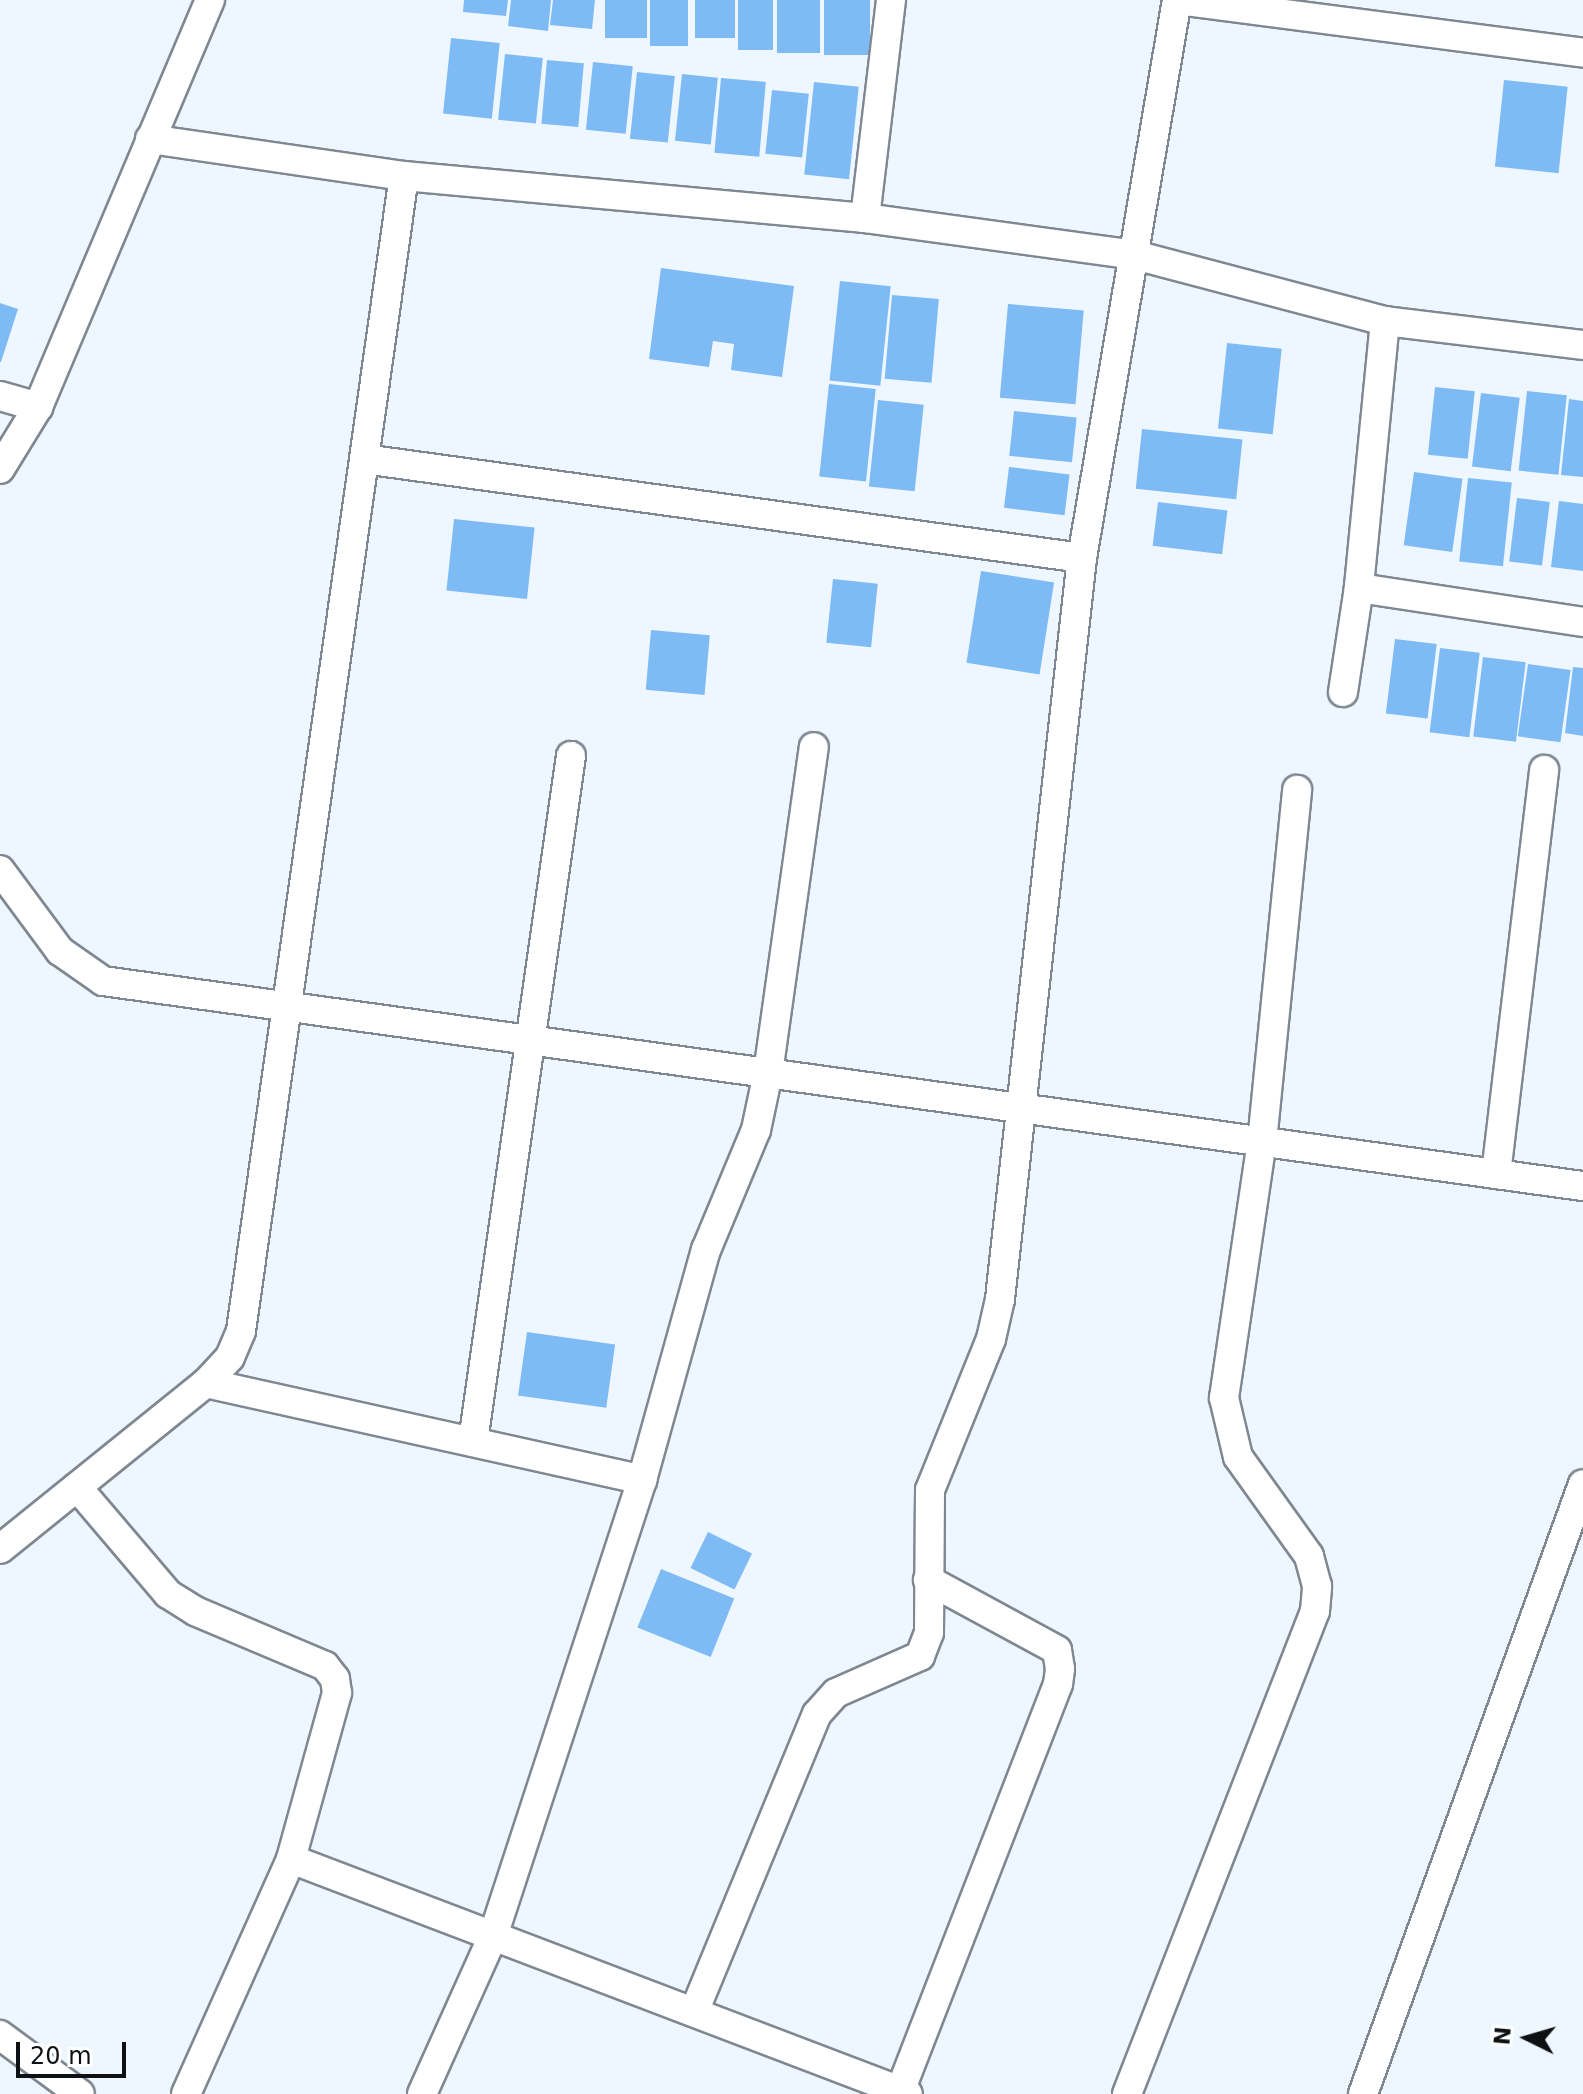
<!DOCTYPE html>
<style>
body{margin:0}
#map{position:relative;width:1583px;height:2094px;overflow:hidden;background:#eef7ff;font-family:"DejaVu Sans",sans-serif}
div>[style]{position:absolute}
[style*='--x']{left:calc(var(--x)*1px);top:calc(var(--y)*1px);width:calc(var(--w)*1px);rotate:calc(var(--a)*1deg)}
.building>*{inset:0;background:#7ebbf4;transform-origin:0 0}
.roads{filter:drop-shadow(2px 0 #7f8891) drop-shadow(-2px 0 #7f8891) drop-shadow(0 2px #7f8891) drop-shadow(0 -2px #7f8891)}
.street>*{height:28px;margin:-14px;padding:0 14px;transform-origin:14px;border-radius:14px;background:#fff}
span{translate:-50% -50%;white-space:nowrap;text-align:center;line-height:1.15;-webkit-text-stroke:7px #fff;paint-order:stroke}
.north{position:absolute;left:1487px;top:1998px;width:80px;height:80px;-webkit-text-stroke:6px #fff;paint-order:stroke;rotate:275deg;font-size:22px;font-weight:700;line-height:32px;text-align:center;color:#0d1114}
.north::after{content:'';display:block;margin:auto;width:28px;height:36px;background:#0d1114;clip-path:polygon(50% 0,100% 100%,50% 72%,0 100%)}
.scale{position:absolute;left:16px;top:2042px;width:110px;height:36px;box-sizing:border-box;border:4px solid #0d1114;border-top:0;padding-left:10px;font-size:24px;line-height:28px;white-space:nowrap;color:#0d1114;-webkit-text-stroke:6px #fff;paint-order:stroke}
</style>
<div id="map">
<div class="building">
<div style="clip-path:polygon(464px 0,508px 0,506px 16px,463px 12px)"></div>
<div style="clip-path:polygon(511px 0,551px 0,548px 31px,508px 26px)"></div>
<div style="clip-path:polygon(553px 0,595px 0,592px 29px,550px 25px)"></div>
<div style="left:605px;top:0;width:42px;height:38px"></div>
<div style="left:650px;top:0;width:38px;height:46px"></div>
<div style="left:695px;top:0;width:40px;height:38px"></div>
<div style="left:738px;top:0;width:35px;height:50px"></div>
<div style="left:777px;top:0;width:43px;height:53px"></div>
<div style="left:824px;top:0;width:46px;height:55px"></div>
<div style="left:451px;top:38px;width:49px;height:76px;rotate:6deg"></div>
<div style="left:505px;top:54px;width:38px;height:66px;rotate:6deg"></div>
<div style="left:547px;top:60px;width:37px;height:64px;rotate:5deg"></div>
<div style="left:593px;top:62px;width:40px;height:68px;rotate:6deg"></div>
<div style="left:637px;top:72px;width:38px;height:67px;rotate:6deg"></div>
<div style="left:682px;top:74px;width:36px;height:67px;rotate:6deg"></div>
<div style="left:721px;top:78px;width:45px;height:75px;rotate:5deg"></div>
<div style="left:1504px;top:80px;width:64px;height:87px;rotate:6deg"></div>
<div style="left:814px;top:82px;width:45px;height:93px;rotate:6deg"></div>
<div style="left:772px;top:90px;width:37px;height:64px;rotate:6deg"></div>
<div style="clip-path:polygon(661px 268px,794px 286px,782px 377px,731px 370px,734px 344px,713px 341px,709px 367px,649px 359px)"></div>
<div style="left:840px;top:281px;width:51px;height:100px;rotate:6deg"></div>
<div style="left:892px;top:295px;width:47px;height:84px;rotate:5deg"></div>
<div style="clip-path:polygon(0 303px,18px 309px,1px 362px,0 362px)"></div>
<div style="left:1008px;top:304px;width:76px;height:94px;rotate:5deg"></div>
<div style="left:1227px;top:343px;width:55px;height:86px;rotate:6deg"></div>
<div style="left:829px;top:384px;width:47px;height:93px;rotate:6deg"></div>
<div style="left:1435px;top:387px;width:40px;height:68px;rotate:6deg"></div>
<div style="left:1527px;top:391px;width:40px;height:80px;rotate:6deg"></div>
<div style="left:1481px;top:393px;width:39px;height:74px;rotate:7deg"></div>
<div style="clip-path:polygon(1569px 399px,1583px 401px,1583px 477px,1561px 475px)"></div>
<div style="left:878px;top:400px;width:46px;height:87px;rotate:6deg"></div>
<div style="left:1014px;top:411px;width:63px;height:45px;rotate:6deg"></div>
<div style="left:1142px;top:429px;width:101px;height:60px;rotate:6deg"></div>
<div style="left:1009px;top:467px;width:61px;height:41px;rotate:7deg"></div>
<div style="left:1414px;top:472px;width:49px;height:74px;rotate:8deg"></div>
<div style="left:1468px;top:478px;width:44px;height:84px;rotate:6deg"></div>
<div style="left:1517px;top:498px;width:33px;height:64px;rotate:7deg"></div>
<div style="clip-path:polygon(1559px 501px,1583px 504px,1583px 571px,1551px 567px)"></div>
<div style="left:1158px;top:502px;width:70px;height:44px;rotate:7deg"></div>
<div style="left:454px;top:519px;width:81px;height:72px;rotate:6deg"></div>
<div style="left:981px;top:571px;width:74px;height:93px;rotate:9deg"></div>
<div style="left:833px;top:579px;width:45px;height:64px;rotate:6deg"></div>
<div style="left:651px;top:630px;width:59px;height:60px;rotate:5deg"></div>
<div style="left:1395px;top:639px;width:42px;height:75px;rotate:7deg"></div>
<div style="left:1440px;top:648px;width:40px;height:85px;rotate:7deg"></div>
<div style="left:1483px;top:657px;width:43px;height:80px;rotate:7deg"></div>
<div style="left:1528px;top:664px;width:43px;height:73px;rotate:8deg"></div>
<div style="clip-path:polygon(1573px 667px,1583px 668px,1583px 736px,1565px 733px)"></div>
<div style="left:527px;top:1332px;width:89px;height:64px;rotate:8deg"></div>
<div style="left:708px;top:1532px;width:49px;height:40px;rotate:26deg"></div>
<div style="left:661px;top:1569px;width:79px;height:63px;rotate:22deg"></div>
</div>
<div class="roads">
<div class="street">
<div style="--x:1177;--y:0;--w:409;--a:7.4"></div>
<div style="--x:150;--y:139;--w:257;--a:8.3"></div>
<div style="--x:404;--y:176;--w:463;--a:5.2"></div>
<div style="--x:865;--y:218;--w:273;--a:7.8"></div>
<div style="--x:1135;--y:255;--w:259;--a:14.8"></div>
<div style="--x:1385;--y:321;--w:199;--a:6.9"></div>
<div style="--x:865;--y:218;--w:220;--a:-83.2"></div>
<div style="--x:1385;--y:321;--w:268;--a:95.6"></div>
<div style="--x:1359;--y:588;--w:227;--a:8.6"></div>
<div style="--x:0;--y:396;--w:40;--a:16"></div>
<div style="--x:364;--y:459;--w:725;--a:7.85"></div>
<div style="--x:1082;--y:558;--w:566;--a:-80.34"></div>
<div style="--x:0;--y:469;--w:73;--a:-58.5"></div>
<div style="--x:38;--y:407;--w:442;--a:-67.1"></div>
<div style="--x:1343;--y:692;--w:105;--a:-81.3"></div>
<div style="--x:0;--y:870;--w:101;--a:53.5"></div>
<div style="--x:60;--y:951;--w:52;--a:34.9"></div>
<div style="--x:103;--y:981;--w:1494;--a:7.89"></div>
<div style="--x:1496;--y:1174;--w:407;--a:-83.2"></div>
<div style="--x:206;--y:1383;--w:447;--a:12.5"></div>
<div style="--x:473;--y:1442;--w:693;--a:-81.87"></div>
<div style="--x:77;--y:1487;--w:140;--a:49.6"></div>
<div style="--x:168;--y:1594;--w:32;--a:32"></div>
<div style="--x:195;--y:1611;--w:141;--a:22.9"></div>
<div style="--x:325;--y:1666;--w:16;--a:52"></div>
<div style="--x:335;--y:1679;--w:14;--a:82"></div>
<div style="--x:337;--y:1693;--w:172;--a:105.5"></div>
<div style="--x:0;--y:1549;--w:265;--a:-38.9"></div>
<div style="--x:206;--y:1383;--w:35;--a:-47"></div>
<div style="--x:230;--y:1357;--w:28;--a:-67"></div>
<div style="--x:241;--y:1331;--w:1166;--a:-81.97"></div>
<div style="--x:694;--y:2012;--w:322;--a:-67.6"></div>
<div style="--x:817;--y:1714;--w:28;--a:-48"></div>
<div style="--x:836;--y:1693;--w:92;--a:-23.8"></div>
<div style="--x:920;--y:1656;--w:25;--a:-69"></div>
<div style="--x:929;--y:1633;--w:143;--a:-89.6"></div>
<div style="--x:930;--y:1490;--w:163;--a:-68"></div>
<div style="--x:991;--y:1339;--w:41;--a:-77.3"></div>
<div style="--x:1000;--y:1299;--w:746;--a:-83.69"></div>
<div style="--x:0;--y:2035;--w:99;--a:36.4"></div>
<div style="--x:186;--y:2094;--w:257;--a:-65.9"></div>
<div style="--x:291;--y:1859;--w:660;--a:20.85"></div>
<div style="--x:422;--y:2094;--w:173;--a:-65.8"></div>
<div style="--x:493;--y:1936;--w:480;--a:-71.9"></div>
<div style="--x:642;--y:1480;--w:239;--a:-74.5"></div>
<div style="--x:706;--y:1250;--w:130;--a:-67.4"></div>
<div style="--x:756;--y:1130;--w:58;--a:-78.1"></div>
<div style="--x:768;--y:1073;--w:329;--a:-82"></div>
<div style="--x:899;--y:2094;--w:440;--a:-68.8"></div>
<div style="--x:1058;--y:1684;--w:15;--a:-82"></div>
<div style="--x:1060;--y:1669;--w:19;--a:-99"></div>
<div style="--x:1057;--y:1650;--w:147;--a:-151.5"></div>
<div style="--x:1127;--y:2094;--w:518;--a:-68.73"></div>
<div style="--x:1315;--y:1611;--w:25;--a:-85"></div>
<div style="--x:1317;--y:1586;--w:31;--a:-105"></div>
<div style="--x:1309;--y:1556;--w:122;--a:-125.6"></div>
<div style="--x:1238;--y:1457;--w:61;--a:-103.3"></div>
<div style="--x:1224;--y:1398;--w:259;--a:-81.6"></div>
<div style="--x:1262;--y:1142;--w:354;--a:-84.3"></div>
<div style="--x:1363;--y:2094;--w:648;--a:-70.17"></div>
</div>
</div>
<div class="north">N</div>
<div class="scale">20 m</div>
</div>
